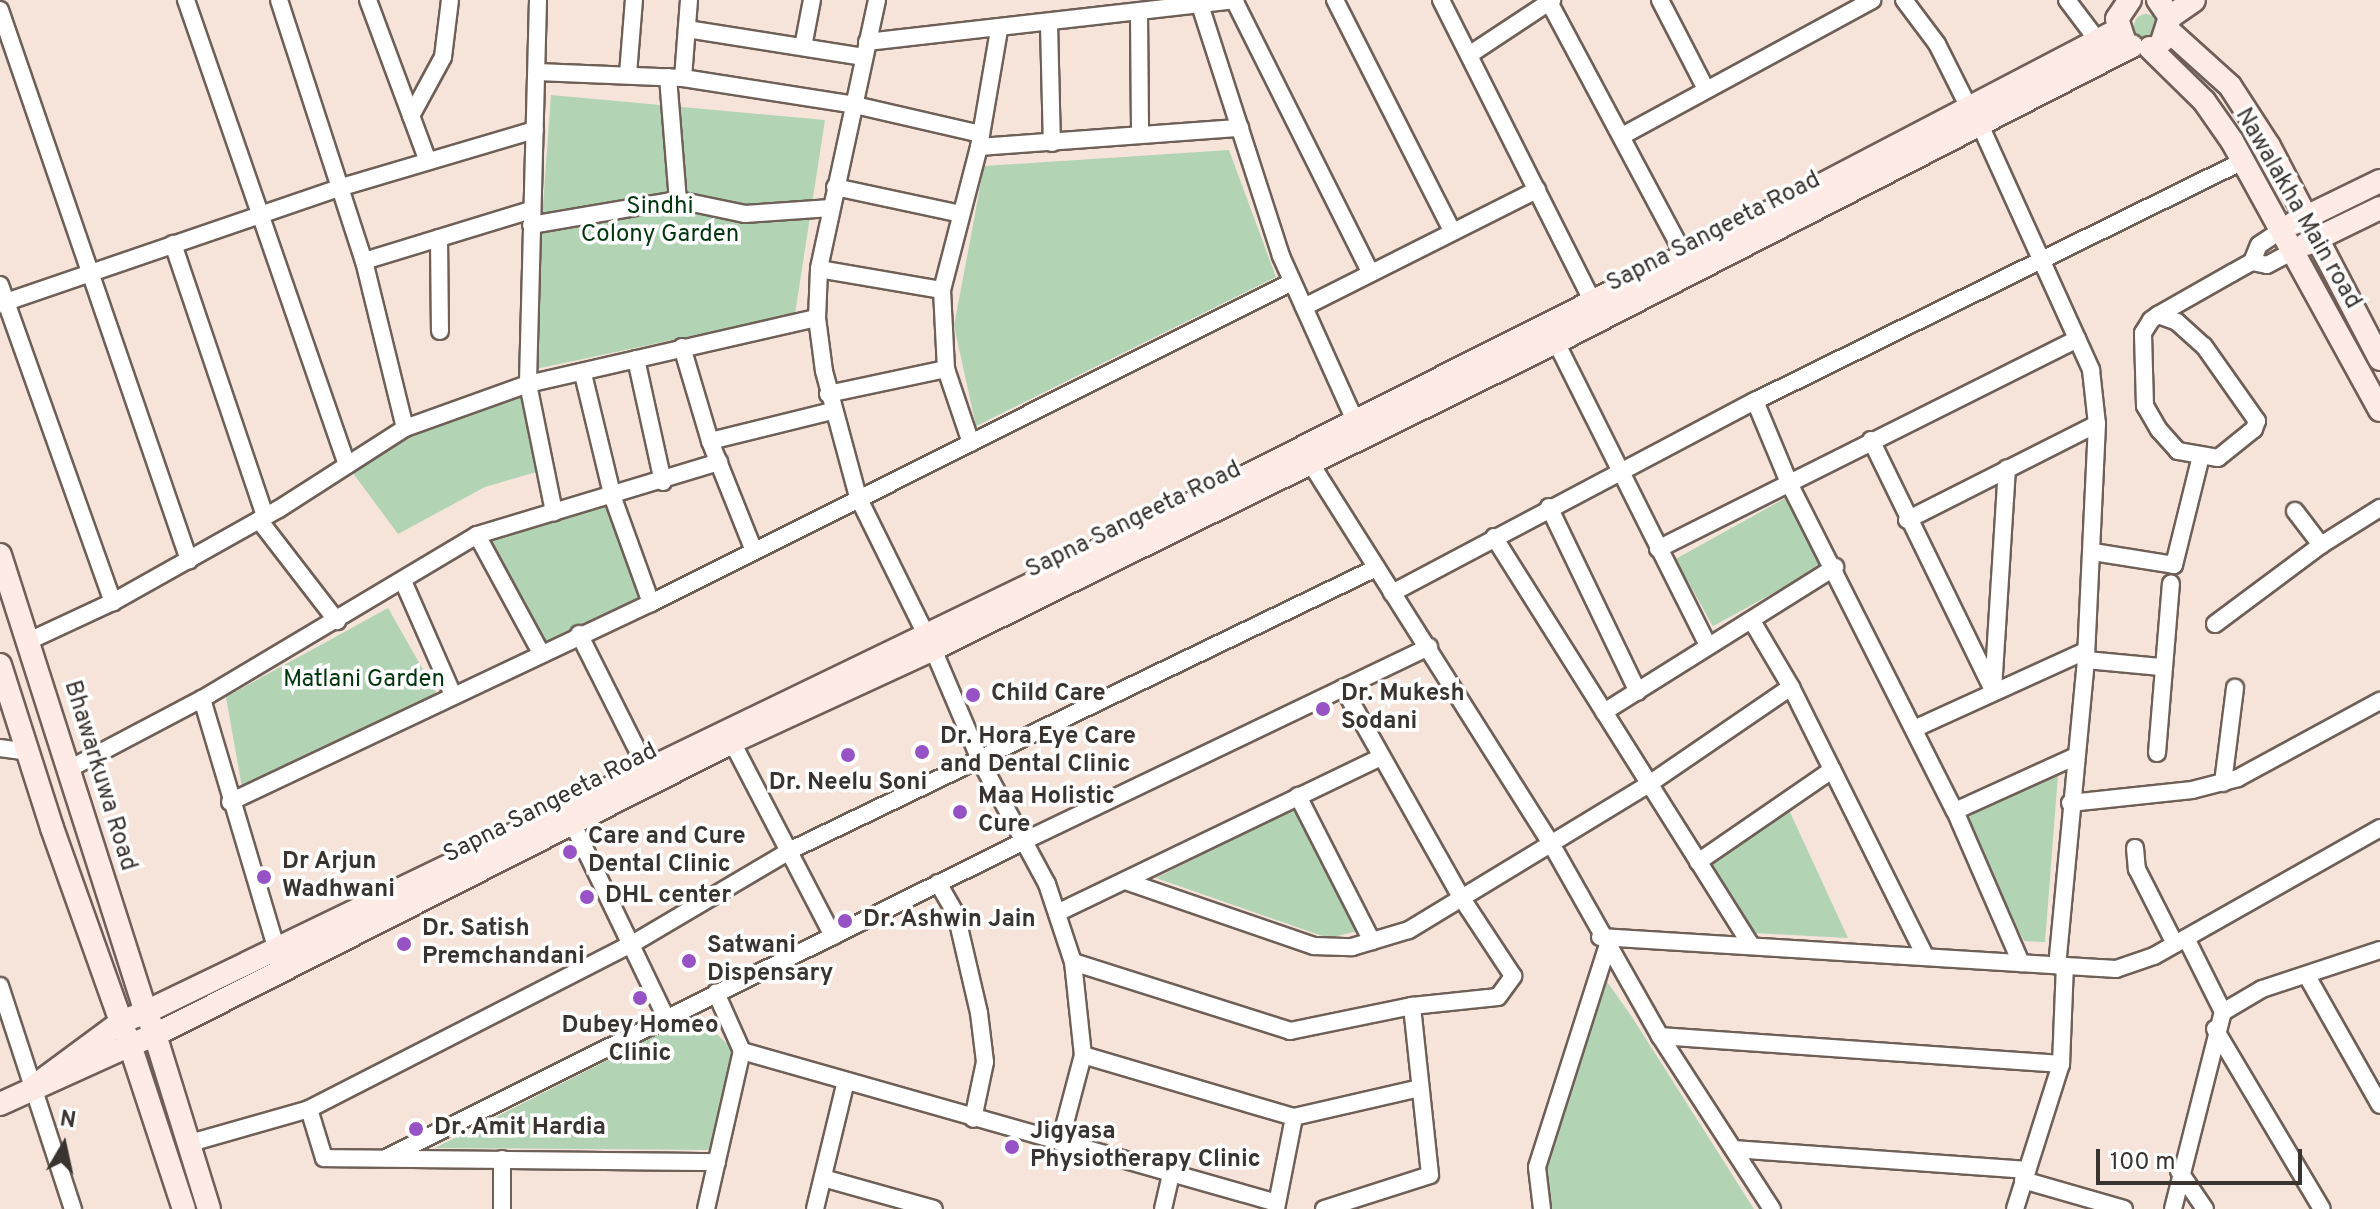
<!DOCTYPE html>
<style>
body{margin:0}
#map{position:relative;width:2380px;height:1209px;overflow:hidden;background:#f6e4db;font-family:Overpass,sans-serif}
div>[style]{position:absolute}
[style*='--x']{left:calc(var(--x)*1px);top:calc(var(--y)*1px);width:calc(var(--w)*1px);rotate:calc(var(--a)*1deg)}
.green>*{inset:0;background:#b2d4b5;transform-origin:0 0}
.round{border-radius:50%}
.roads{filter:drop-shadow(2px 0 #6e5f57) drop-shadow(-2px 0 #6e5f57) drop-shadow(0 2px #6e5f57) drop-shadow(0 -2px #6e5f57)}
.minor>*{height:16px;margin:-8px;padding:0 8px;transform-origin:8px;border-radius:8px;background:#fff}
.secondary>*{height:22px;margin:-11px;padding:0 11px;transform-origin:11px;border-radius:11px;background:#feebe6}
.dots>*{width:22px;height:22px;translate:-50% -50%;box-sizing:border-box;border:4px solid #fff;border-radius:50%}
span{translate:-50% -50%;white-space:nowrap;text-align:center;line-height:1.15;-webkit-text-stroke:7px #fff;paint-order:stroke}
.park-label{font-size:24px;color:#00360e}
.street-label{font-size:24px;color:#3a3430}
.poi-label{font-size:24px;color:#3a3430;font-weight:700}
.left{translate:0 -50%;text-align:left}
.north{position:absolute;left:24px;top:1105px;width:80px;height:80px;-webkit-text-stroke:6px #fff;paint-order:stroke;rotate:9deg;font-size:22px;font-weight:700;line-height:32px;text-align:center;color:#3a3430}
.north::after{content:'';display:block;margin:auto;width:28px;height:36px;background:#3a3430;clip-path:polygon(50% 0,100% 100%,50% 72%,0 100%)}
.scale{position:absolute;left:2096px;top:1149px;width:206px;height:36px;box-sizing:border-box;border:4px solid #3a3430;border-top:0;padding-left:10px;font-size:24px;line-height:28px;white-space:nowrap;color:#3a3430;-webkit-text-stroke:6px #fff;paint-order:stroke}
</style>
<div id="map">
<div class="green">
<div class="round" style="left:2134px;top:14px;width:24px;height:24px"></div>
<div style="clip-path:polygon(551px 95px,825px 120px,795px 314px,531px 370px)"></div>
<div style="clip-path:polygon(1229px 150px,1276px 277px,976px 426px,954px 326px,984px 166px)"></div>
<div style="clip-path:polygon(528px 384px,543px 470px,485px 487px,398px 534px,347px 465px,405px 428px)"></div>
<div style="left:1791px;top:495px;width:77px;height:132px;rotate:61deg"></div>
<div style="clip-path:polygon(613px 498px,651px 603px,541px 653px,477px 535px)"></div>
<div style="clip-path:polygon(388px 608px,442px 703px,243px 793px,226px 697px)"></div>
<div style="clip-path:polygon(2058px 775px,2045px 942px,2024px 941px,1960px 819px)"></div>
<div style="clip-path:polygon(1295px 808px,1358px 931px,1328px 938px,1156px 878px)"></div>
<div style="clip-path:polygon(1789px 810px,1848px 938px,1753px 933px,1709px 862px)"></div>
<div style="clip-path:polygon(1605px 979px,1630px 1014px,1754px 1209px,1547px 1209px,1539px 1169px)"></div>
<div style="clip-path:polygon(696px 1015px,735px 1051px,714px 1150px,435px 1148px)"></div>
</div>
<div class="roads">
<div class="minor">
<div style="--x:186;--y:0;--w:492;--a:70.9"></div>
<div style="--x:279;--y:0;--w:274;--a:72"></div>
<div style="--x:364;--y:261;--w:172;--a:76.2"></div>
<div style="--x:368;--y:0;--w:170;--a:69.6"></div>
<div style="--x:538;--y:0;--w:384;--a:91.5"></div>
<div style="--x:528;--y:384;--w:131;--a:78.5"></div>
<div style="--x:877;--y:0;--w:275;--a:102.2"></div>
<div style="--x:819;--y:269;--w:49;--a:92.3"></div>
<div style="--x:817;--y:318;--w:53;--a:82.5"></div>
<div style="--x:824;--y:371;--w:131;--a:74.9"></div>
<div style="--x:858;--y:497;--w:169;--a:63.7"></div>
<div style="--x:933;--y:649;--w:123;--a:67"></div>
<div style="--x:981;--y:762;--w:139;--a:61.6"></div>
<div style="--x:1047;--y:884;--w:82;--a:71.6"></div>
<div style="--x:1073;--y:962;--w:94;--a:83.9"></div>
<div style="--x:1083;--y:1055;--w:90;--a:104.8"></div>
<div style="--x:1234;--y:0;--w:304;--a:63.4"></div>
<div style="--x:1335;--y:0;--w:259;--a:63.1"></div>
<div style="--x:1441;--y:0;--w:338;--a:63.3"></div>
<div style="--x:1548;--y:0;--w:289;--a:61.9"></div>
<div style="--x:1660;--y:0;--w:100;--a:62.7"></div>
<div style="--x:1904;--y:0;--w:55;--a:53.1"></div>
<div style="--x:1937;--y:44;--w:74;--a:63.4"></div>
<div style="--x:2067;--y:0;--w:51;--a:52.9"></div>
<div style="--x:1200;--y:5;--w:264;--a:72.1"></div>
<div style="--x:1281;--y:256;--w:181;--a:65.8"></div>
<div style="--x:0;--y:10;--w:582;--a:71.04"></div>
<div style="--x:1139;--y:14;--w:119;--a:89.5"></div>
<div style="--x:1049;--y:24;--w:119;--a:88.6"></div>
<div style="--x:687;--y:29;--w:179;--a:9"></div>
<div style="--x:867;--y:42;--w:371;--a:-6.5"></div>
<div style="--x:803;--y:47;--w:48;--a:-79.2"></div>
<div style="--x:1469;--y:55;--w:100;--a:-33.5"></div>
<div style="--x:537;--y:72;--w:146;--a:2.4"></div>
<div style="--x:683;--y:78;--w:174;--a:8.9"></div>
<div style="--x:855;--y:105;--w:129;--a:13"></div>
<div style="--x:628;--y:74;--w:74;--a:-85.4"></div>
<div style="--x:668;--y:77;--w:123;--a:85.4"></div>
<div style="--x:683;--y:78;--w:78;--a:-85.6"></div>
<div style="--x:411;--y:116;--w:67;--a:-61.5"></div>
<div style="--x:443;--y:57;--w:57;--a:-83"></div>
<div style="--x:1981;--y:127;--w:267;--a:65.6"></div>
<div style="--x:2091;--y:370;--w:54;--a:83.7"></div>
<div style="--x:2097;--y:424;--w:236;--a:92.7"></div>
<div style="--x:2086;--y:660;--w:307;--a:95.4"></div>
<div style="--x:1622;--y:136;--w:285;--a:-28.5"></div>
<div style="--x:979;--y:147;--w:262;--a:-4.2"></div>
<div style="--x:835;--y:187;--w:129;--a:12.1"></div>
<div style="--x:531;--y:225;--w:149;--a:-9.7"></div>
<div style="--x:678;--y:200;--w:68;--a:11.8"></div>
<div style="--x:745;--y:214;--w:86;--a:-4"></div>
<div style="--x:439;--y:238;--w:93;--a:89.4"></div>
<div style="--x:173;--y:244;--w:287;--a:71.3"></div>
<div style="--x:364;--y:261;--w:175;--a:-17"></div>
<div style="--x:2252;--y:262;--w:18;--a:-68"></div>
<div style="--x:2259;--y:245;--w:29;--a:-34"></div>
<div style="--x:819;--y:269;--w:125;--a:9.7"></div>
<div style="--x:0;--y:285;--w:337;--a:70.4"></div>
<div style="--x:0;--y:304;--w:361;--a:-18.9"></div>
<div style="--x:342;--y:187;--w:201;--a:-16.5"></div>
<div style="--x:1304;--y:307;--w:261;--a:-26.7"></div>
<div style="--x:2158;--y:315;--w:20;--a:20"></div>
<div style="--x:2177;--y:322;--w:36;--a:42"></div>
<div style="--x:2204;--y:346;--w:92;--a:54.8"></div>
<div style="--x:2257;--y:421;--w:9;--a:111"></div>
<div style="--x:2254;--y:429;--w:46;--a:141.1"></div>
<div style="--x:2218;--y:458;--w:41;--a:-170.1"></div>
<div style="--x:2178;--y:451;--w:28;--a:-132"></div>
<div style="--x:2159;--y:430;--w:28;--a:-120"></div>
<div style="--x:2145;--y:406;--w:73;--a:-91.6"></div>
<div style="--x:2143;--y:333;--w:15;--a:-58"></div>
<div style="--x:2151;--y:320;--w:9;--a:-36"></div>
<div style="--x:2158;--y:315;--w:85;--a:-29.6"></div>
<div style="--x:2232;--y:273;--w:23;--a:-29"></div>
<div style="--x:2252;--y:262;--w:15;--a:11"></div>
<div style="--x:2267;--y:265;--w:30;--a:-28"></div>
<div style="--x:1556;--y:342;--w:339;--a:63.4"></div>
<div style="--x:682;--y:347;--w:98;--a:73.4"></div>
<div style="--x:710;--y:441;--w:118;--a:68.2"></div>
<div style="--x:636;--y:359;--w:126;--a:77.6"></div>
<div style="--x:583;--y:374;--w:128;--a:76.4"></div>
<div style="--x:613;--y:498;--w:112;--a:70.1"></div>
<div style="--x:828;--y:394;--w:121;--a:-12"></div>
<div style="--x:1755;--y:401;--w:91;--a:67.4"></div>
<div style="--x:1790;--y:485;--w:365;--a:63.2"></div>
<div style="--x:1955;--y:811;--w:166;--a:66.5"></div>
<div style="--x:1871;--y:440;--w:278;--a:64"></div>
<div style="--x:710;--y:441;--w:126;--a:-13.8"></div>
<div style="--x:971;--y:443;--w:78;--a:-108.7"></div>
<div style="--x:946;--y:369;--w:79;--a:-92.9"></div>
<div style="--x:942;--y:290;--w:148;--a:-75.5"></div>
<div style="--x:979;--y:147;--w:119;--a:-80.3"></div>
<div style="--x:1306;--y:456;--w:454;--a:57.7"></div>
<div style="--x:1549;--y:840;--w:225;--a:60.5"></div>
<div style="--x:1660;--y:1036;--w:206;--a:57.1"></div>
<div style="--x:1549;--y:507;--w:205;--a:64.3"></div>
<div style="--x:2295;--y:511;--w:43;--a:52.6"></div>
<div style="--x:259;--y:520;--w:128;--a:52.3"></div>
<div style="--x:1907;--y:520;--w:213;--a:-26.8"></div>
<div style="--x:477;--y:535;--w:134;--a:61.5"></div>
<div style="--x:1494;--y:537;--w:481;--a:57.8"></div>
<div style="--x:1658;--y:549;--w:469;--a:-26.6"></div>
<div style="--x:2093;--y:552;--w:82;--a:9.1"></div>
<div style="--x:2174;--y:565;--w:112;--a:-76.1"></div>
<div style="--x:403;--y:581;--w:124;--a:66.3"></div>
<div style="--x:1392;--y:593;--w:411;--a:-27.9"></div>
<div style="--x:1755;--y:401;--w:544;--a:-26.19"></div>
<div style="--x:1752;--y:621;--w:77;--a:59.4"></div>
<div style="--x:1791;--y:687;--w:298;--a:63.5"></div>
<div style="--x:2215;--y:624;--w:132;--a:-36.7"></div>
<div style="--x:2321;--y:545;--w:70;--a:-32.1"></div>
<div style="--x:579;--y:634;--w:149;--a:63.3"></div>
<div style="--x:31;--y:640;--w:90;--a:-24.9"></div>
<div style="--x:113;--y:602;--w:190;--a:-29.3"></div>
<div style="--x:279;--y:509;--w:150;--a:-32.7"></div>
<div style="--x:405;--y:428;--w:131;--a:-19.7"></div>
<div style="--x:528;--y:384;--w:296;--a:-12.9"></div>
<div style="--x:2086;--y:660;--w:75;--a:5.3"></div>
<div style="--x:1993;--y:690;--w:222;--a:-86.4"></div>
<div style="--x:202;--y:699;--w:260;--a:73.4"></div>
<div style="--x:1604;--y:712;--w:273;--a:-32.1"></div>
<div style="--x:1914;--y:729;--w:188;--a:-24.5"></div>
<div style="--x:732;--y:742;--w:219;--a:62.5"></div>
<div style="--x:0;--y:748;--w:28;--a:8"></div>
<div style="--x:2157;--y:753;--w:170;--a:-85.3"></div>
<div style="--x:69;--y:769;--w:150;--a:-27.8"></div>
<div style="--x:202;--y:699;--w:320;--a:-30.8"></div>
<div style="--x:477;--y:535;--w:253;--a:-16.8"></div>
<div style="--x:2223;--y:783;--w:96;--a:-82.8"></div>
<div style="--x:1298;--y:796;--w:163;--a:63"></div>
<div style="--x:230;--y:802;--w:466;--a:-25.3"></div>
<div style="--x:651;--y:603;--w:717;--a:-26.6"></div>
<div style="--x:2070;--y:803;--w:123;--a:-6.1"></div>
<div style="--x:2192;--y:790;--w:48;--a:-14.6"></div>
<div style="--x:2238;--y:778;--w:162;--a:-28.5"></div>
<div style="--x:1955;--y:811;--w:131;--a:-24.4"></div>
<div style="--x:568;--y:814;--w:226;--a:64.3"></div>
<div style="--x:2135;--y:848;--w:21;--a:85"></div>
<div style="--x:2137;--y:869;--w:84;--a:63.1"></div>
<div style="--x:1698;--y:862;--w:163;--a:-34.5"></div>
<div style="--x:1128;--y:882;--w:197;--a:19"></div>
<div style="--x:1314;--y:946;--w:38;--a:2"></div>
<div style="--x:1352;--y:947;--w:59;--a:-16.6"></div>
<div style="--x:1409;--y:930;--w:285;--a:-31.3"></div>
<div style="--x:1652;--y:782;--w:168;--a:-34.4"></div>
<div style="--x:938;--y:883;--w:36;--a:60"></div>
<div style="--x:956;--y:914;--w:102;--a:76.9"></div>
<div style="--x:979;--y:1013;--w:49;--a:83"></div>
<div style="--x:985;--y:1062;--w:58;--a:101.9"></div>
<div style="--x:1057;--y:913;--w:360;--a:-25.7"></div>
<div style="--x:1600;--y:937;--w:517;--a:3.55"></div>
<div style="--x:2116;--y:969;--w:40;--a:-18.9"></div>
<div style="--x:2154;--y:956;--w:260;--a:-29.5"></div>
<div style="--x:2186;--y:938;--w:83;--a:63.4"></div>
<div style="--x:1073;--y:962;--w:228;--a:17.6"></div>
<div style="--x:1290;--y:1031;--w:125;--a:-11.6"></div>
<div style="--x:1412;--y:1006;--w:86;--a:-6"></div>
<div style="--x:1498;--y:997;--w:26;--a:-54"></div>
<div style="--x:1513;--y:976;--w:95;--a:-123.4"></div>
<div style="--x:1461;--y:897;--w:240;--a:-119.4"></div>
<div style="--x:2307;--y:976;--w:148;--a:60.5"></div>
<div style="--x:0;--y:986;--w:235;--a:71.9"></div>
<div style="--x:2215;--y:1029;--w:209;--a:59.3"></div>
<div style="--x:1660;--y:1036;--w:402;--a:4"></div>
<div style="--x:742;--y:1051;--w:556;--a:15.86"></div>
<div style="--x:1083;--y:1055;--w:220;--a:16.4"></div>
<div style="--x:1294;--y:1117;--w:129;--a:-13"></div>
<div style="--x:309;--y:1109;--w:51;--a:73"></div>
<div style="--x:324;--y:1158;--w:393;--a:0.6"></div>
<div style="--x:190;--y:1143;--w:124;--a:-15.9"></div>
<div style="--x:309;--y:1109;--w:363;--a:-27.1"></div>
<div style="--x:632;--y:944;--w:182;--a:-30.6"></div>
<div style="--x:789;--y:851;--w:652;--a:-25.74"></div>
<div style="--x:1734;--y:1149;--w:294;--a:4.1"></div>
<div style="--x:386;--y:1158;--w:715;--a:-26.42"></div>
<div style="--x:1026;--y:840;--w:447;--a:-25.6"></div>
<div style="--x:502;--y:1159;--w:50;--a:90"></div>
<div style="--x:2179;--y:1171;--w:46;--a:55.6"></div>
<div style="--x:823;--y:1178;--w:115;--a:15.6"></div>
<div style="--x:2023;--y:1180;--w:105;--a:16"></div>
<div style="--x:706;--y:1209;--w:162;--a:-77.2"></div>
<div style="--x:742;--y:1051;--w:64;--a:-114.1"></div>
<div style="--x:815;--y:1209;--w:132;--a:-76.4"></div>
<div style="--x:1163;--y:1209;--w:37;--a:-77"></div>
<div style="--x:1276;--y:1209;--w:94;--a:-78.9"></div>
<div style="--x:1324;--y:1209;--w:111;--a:-17.8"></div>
<div style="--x:1430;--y:1175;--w:170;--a:-96.1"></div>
<div style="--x:1542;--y:1209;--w:42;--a:-96.8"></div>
<div style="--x:1537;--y:1167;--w:230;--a:-72.3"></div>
<div style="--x:2015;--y:1209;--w:152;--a:-72.4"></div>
<div style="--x:2061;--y:1064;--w:98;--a:-87.7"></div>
<div style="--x:2173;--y:1209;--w:203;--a:-75.8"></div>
<div style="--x:2223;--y:1012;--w:45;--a:-30.5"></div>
<div style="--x:2262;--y:989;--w:124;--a:-18.3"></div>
</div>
<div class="secondary">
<div style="--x:2158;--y:0;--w:21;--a:55"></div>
<div style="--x:2170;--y:17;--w:25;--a:108"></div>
<div style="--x:2170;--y:17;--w:29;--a:-35"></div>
<div style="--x:2169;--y:31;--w:82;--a:42"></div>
<div style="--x:2230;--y:86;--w:72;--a:57"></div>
<div style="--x:2269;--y:146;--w:240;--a:62.5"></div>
<div style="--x:2124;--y:40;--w:22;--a:-108"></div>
<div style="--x:2117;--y:19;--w:23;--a:-56"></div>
<div style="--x:2150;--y:48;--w:76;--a:44.5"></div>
<div style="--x:2204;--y:101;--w:49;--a:55"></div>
<div style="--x:2232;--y:141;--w:307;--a:61.2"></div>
<div style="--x:2294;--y:223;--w:96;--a:-26"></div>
<div style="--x:2306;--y:244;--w:82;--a:-25.9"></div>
<div style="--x:0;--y:555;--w:480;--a:72.3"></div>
<div style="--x:146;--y:1012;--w:995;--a:-25.79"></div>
<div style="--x:1042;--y:579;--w:783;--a:-26.73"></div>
<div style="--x:1741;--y:227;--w:425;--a:-27.6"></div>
<div style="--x:0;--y:665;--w:171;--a:72.3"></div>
<div style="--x:52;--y:828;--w:206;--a:70.4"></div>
<div style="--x:121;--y:1022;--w:25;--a:69"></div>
<div style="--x:130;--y:1045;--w:27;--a:-22"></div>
<div style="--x:155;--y:1035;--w:25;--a:-111"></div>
<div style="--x:146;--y:1012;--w:27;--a:158"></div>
<div style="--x:121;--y:1022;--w:109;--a:143.5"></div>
<div style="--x:0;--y:1104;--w:143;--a:-24.4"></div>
<div style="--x:130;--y:1045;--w:173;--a:71.8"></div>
<div style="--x:209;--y:1209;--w:182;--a:-107.2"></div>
<div style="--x:155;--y:1035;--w:647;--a:-26.92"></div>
<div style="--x:732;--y:742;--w:221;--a:-24.8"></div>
<div style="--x:933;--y:649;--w:708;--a:-26.24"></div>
<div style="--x:1568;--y:336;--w:634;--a:-27.21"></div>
</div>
</div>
<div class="dots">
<div style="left:973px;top:695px;background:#9752c6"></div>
<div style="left:1323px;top:709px;background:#9752c6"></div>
<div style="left:922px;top:752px;background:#9752c6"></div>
<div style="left:848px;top:755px;background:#9752c6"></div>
<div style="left:960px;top:812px;background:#9752c6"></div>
<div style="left:570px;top:852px;background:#9752c6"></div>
<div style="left:264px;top:877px;background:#9752c6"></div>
<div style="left:587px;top:897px;background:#9752c6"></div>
<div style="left:845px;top:921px;background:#9752c6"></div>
<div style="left:404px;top:944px;background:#9752c6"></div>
<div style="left:689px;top:961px;background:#9752c6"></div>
<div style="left:640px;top:998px;background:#9752c6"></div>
<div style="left:416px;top:1129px;background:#9752c6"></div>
<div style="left:1012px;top:1147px;background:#9752c6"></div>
</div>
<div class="park-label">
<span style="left:660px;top:222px">Sindhi<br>Colony Garden</span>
<span style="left:364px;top:681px">Matlani Garden</span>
</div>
<div class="street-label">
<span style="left:2297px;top:209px;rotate:60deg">Nawalakha Main road</span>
<span style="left:1714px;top:233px;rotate:-27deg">Sapna Sangeeta Road</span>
<span style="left:1134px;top:521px;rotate:-26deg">Sapna Sangeeta Road</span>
<span style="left:99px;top:776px;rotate:73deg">Bhawarkuwa Road</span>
<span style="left:551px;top:804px;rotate:-27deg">Sapna Sangeeta Road</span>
</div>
<div class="poi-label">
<span class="left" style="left:991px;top:695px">Child Care</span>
<span class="left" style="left:1341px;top:709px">Dr. Mukesh<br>Sodani</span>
<span class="left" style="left:940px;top:752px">Dr. Hora Eye Care<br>and Dental Clinic</span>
<span style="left:848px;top:784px">Dr. Neelu Soni</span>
<span class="left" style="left:978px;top:812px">Maa Holistic<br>Cure</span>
<span class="left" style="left:588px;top:852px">Care and Cure<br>Dental Clinic</span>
<span class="left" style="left:282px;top:877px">Dr Arjun<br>Wadhwani</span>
<span class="left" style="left:605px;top:897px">DHL center</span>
<span class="left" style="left:863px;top:921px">Dr. Ashwin Jain</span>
<span class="left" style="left:422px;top:944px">Dr. Satish<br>Premchandani</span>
<span class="left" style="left:707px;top:961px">Satwani<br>Dispensary</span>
<span style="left:640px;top:1041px">Dubey Homeo<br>Clinic</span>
<span class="left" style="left:434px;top:1129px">Dr. Amit Hardia</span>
<span class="left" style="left:1030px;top:1147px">Jigyasa<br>Physiotherapy Clinic</span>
</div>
<div class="north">N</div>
<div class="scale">100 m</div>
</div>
